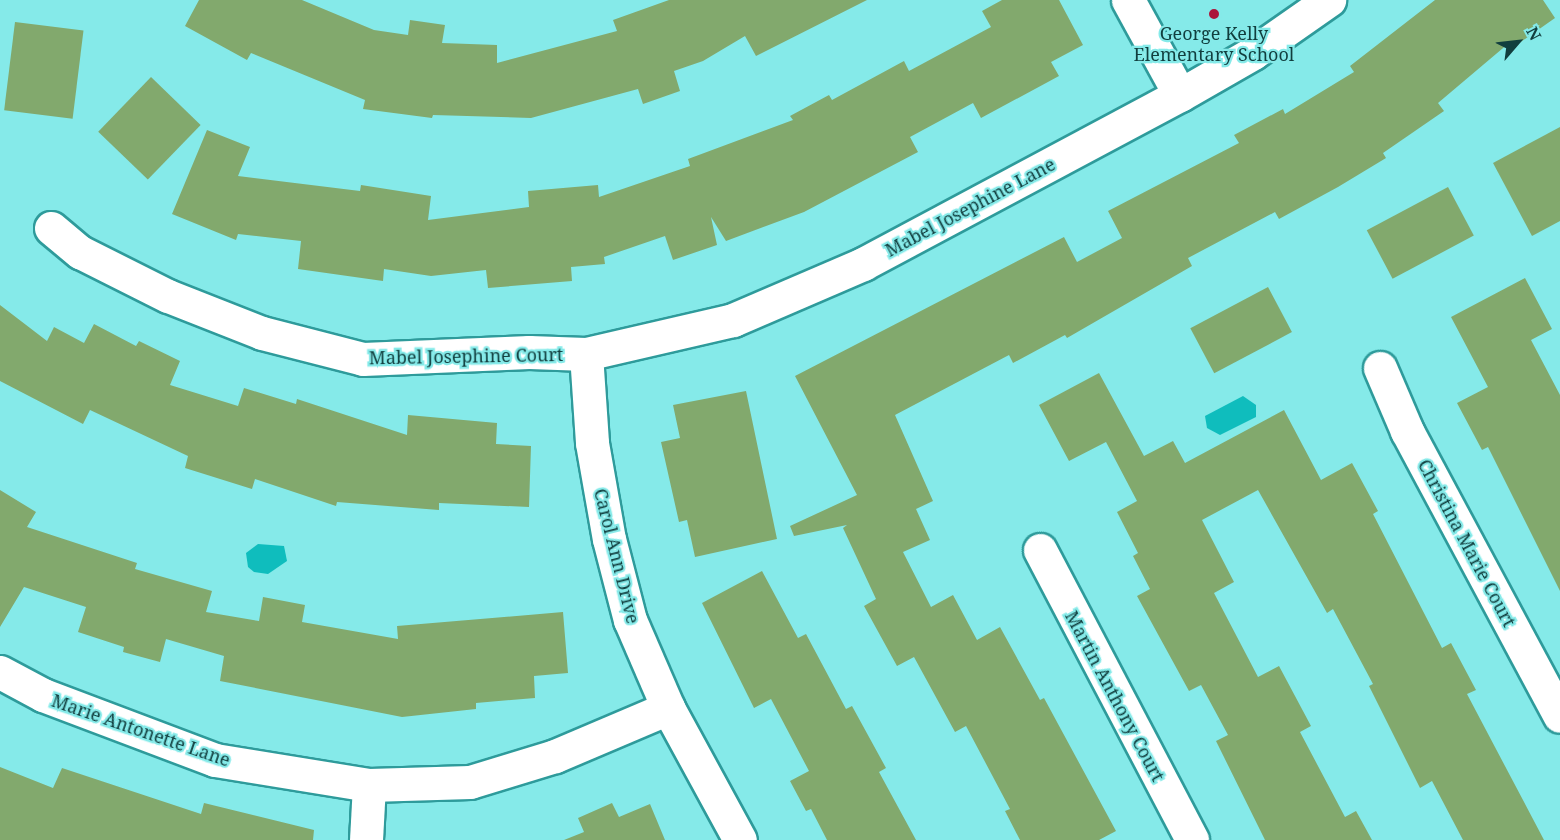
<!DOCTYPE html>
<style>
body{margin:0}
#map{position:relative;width:1560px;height:840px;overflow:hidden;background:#85eae9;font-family:"Noto Serif",serif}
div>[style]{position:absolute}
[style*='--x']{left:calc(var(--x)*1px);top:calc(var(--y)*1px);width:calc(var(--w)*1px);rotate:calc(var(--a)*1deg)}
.water>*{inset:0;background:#0fbdbd}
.building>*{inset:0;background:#82a96d;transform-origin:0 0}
.roads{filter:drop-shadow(2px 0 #2e9b9b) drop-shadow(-2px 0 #2e9b9b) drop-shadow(0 2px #2e9b9b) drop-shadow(0 -2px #2e9b9b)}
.minor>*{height:33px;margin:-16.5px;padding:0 16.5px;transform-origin:16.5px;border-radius:16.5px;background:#fff}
.dots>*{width:16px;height:16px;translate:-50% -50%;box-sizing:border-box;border:3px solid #85eae9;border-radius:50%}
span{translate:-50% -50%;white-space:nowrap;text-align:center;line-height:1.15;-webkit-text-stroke:4.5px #85eae9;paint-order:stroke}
.poi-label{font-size:18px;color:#113e3e}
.street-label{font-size:18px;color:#113e3e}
.north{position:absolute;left:1488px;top:12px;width:60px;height:60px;-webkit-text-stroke:4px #85eae9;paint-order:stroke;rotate:62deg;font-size:16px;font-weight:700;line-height:24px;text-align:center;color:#113e3e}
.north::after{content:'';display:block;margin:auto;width:21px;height:27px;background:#113e3e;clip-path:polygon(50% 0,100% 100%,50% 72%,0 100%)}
</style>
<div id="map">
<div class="water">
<div style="clip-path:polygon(1243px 396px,1256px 405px,1256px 417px,1220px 435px,1207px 428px,1205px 416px)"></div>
<div style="clip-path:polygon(258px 544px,284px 546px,287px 561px,268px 574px,254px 572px,248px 567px,246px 553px)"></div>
</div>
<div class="building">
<div style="clip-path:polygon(199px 0,302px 0,374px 30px,408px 35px,410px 20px,445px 25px,442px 43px,497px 45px,497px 63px,617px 31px,613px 20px,669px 0,867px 0,756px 56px,745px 36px,703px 61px,674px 71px,680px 91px,643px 104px,638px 89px,531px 118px,433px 115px,432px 118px,363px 109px,365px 100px,251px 53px,247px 60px,185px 26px)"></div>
<div style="clip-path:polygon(1002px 0,1059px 0,1083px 45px,1051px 62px,1059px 76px,981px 118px,973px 103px,910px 137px,918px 152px,804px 212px,726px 241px,711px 217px,717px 245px,673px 260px,665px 236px,604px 257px,605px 264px,571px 267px,572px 281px,488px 288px,486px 270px,431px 276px,384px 269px,383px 281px,298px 269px,301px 241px,238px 234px,236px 240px,172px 214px,207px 130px,250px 147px,238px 176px,360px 191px,361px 185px,431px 196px,428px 220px,529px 207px,528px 191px,598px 185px,599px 197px,690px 166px,688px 159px,793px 120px,790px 116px,829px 95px,832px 100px,904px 61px,909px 71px,991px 27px,982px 11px)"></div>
<div style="clip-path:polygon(1435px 0,1543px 0,1555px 18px,1512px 48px,1509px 43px,1438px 103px,1444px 111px,1383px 153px,1386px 158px,1338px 187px,1279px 219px,1275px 212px,1188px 258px,1192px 266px,1067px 338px,1065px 335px,1013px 363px,1009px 355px,895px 415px,933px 501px,916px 509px,930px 540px,903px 552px,931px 607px,953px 595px,977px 640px,1000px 627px,1040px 700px,1044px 698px,1116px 831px,1099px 840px,1020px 840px,1005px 811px,1010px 809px,966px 726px,955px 732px,914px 657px,897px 666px,864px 606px,876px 599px,843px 528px,847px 525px,794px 536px,790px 526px,857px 495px,795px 376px,1064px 237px,1077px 262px,1122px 238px,1108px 211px,1239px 143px,1234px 135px,1283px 109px,1285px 114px,1354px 72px,1350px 66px)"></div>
<div style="left:15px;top:22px;width:69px;height:89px;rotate:7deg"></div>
<div style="left:151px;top:77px;width:69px;height:76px;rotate:44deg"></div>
<div style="clip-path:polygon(1560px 127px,1560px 221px,1532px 236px,1493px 163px)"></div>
<div style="left:1448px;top:187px;width:55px;height:92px;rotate:62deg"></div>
<div style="clip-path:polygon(1525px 278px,1552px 329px,1531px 340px,1560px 395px,1560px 591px,1488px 447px,1482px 450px,1457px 403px,1488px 387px,1451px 317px)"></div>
<div style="left:1268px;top:287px;width:51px;height:88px;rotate:62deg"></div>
<div style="clip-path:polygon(0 305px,47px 341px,54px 327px,84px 343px,94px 324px,136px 346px,139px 341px,180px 361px,170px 385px,238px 406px,244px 388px,296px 404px,297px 399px,407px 435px,408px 415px,497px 423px,496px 444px,531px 446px,529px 507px,439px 503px,439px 510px,337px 502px,336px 506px,255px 479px,252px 489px,185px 468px,188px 456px,90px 410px,83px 424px,0 381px)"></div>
<div style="clip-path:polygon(1099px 373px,1144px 456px,1173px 441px,1185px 463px,1284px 410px,1321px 480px,1352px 463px,1378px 511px,1373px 514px,1442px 648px,1451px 643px,1476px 690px,1467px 694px,1544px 840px,1463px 840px,1432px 781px,1420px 788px,1369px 686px,1373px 684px,1333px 609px,1327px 613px,1258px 490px,1202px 520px,1234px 582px,1214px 593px,1258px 677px,1279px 666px,1311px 726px,1300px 732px,1345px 817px,1356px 811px,1372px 840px,1265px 840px,1216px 741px,1228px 735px,1201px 685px,1189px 691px,1137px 596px,1150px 589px,1133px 556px,1138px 553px,1117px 512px,1137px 501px,1106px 442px,1069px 461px,1039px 405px)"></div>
<div style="clip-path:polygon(746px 391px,777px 539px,695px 557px,687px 520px,679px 522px,661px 442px,680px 438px,673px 405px)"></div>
<div style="clip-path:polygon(0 490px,36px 512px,27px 527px,137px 563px,135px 569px,212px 591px,206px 612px,259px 621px,263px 597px,305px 605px,302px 622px,398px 639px,397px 626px,563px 612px,568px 673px,534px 676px,535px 698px,476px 703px,476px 709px,402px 717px,220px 681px,224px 656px,166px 639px,160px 662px,123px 652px,124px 647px,78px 632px,86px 607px,24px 587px,0 627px)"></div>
<div style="clip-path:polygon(762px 571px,798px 638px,806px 634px,846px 709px,852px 706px,886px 768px,879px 772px,916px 840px,827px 840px,811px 809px,806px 811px,790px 781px,809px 771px,771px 699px,754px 708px,702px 603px)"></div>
<div style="clip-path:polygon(0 767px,53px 788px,62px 768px,201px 814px,204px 803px,314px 830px,313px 840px,0 840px)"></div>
<div style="clip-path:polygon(612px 803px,619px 817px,650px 804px,665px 840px,564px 840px,584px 832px,578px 818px)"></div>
</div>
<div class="roads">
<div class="minor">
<div style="--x:1128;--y:0;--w:108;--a:61.3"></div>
<div style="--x:51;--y:228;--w:38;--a:40"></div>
<div style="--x:80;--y:252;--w:98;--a:26.6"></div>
<div style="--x:168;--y:296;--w:101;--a:21.5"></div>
<div style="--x:262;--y:333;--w:104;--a:14.4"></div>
<div style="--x:363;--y:359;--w:166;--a:-2.4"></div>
<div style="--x:529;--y:352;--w:57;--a:2"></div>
<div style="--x:586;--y:354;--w:151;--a:-13"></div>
<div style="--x:733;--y:320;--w:142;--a:-23.3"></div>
<div style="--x:863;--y:264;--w:359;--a:-28.1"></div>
<div style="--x:1180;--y:95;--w:84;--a:-29.9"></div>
<div style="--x:1253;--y:53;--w:93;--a:-34.9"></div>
<div style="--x:586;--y:354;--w:89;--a:86.1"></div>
<div style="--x:592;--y:443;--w:97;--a:80"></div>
<div style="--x:609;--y:539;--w:84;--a:75.5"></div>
<div style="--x:630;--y:620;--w:96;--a:66.6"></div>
<div style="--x:668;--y:708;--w:150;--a:61.4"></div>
<div style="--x:1380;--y:368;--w:69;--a:66.8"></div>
<div style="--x:1407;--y:431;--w:323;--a:61.8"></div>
<div style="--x:1040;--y:550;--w:327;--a:62.3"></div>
<div style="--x:0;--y:672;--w:49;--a:28.1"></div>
<div style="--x:43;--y:695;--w:184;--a:20.7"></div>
<div style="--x:215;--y:760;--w:156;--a:9.2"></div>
<div style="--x:369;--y:785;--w:101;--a:-1.7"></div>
<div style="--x:470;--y:782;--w:89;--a:-17"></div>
<div style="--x:555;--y:756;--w:123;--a:-23"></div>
<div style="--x:366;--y:840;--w:55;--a:-86.9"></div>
</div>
</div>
<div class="dots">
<div style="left:1214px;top:14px;background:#ab153b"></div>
</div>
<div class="poi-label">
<span style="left:1214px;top:44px">George Kelly<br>Elementary School</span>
</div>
<div class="street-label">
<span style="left:970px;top:207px;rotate:-28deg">Mabel Josephine Lane</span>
<span style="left:466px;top:356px;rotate:-1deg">Mabel Josephine Court</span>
<span style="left:1467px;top:543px;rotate:62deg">Christina Marie Court</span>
<span style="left:617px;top:556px;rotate:76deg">Carol Ann Drive</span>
<span style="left:1115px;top:696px;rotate:62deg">Martin Anthony Court</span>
<span style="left:141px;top:730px;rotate:19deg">Marie Antonette Lane</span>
</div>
<div class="north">N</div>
</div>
